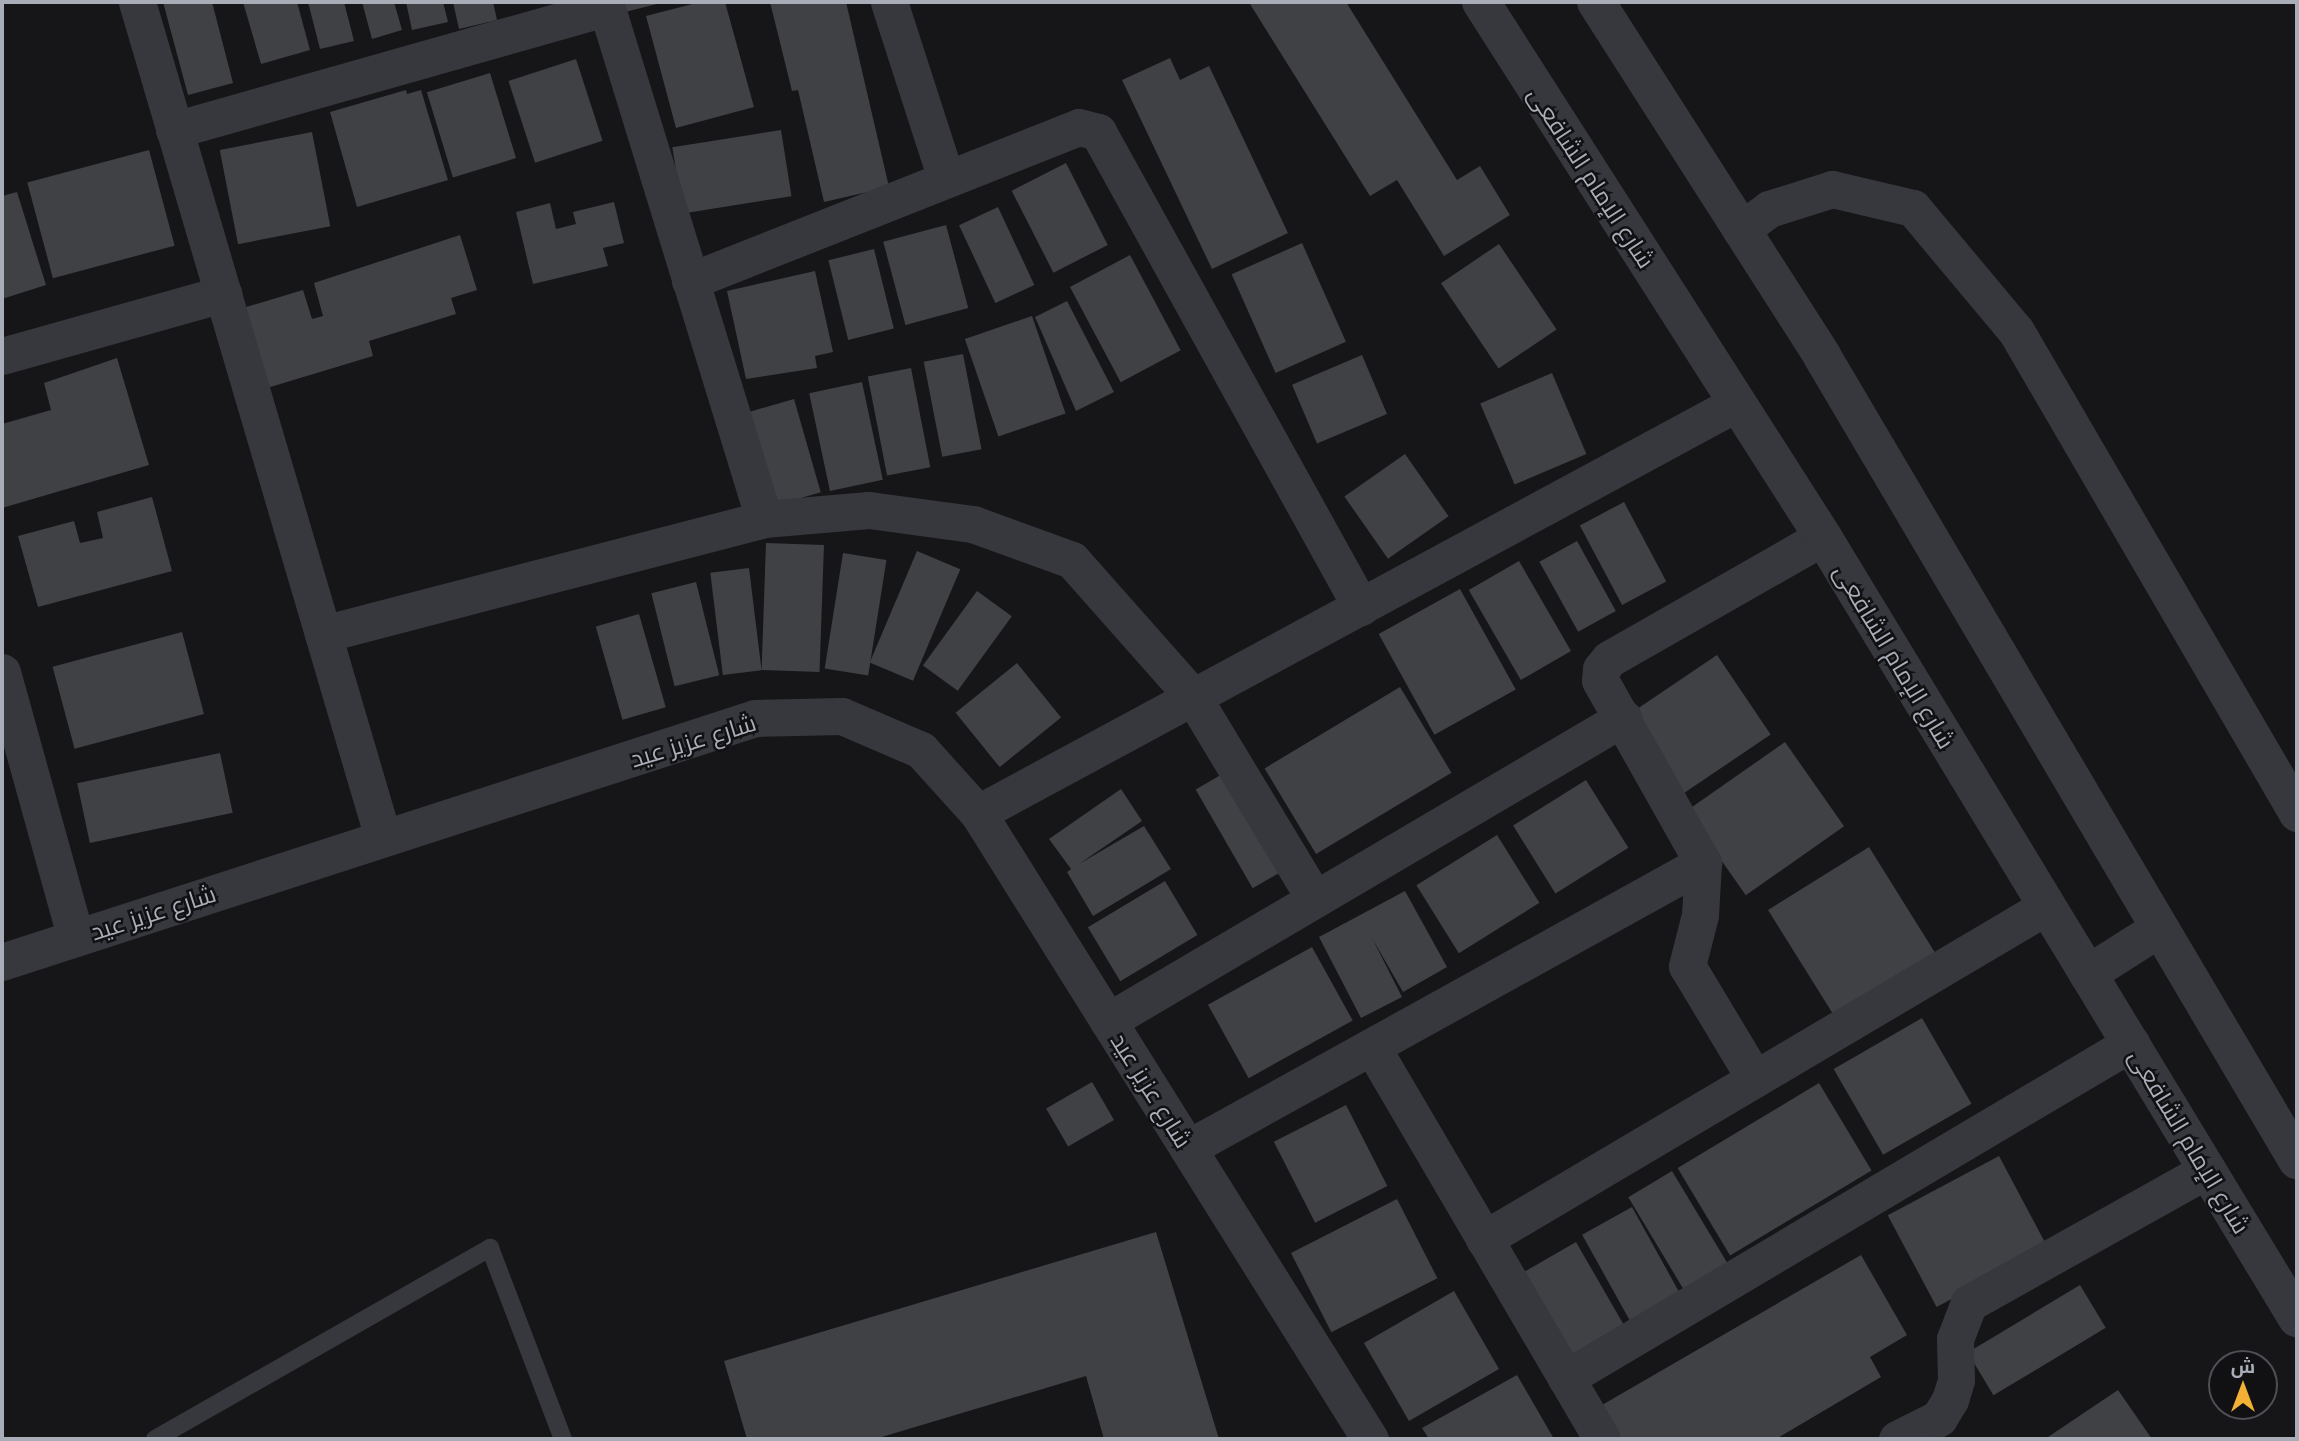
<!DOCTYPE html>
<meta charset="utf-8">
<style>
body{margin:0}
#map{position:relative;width:2299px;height:1441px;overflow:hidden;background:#161618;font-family:"Noto Sans",Cairo,sans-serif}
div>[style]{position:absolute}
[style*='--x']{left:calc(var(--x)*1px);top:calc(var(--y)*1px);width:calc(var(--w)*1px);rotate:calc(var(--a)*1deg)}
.building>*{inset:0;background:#404145;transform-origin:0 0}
.service>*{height:18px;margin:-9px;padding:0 9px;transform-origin:9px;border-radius:9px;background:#37383d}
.minor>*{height:37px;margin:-18.5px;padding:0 18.5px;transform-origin:18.5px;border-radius:18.5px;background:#37383d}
.tertiary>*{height:38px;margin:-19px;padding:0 19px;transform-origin:19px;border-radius:19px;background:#37383d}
span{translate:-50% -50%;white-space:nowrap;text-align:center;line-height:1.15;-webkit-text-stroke:5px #111113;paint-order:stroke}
.street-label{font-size:24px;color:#a8adb8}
.frame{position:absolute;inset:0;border:4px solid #a8adb8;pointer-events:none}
.north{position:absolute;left:2208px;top:1350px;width:70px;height:70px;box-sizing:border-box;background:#111113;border:2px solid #4d4f55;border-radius:50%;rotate:0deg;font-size:19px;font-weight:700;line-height:28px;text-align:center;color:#a8adb8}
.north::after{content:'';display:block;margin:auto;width:24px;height:32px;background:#f2b134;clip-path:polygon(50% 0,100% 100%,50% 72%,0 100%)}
</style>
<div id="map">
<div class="building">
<div style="clip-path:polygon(163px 2px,212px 2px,233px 83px,188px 95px)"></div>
<div style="clip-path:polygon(243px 2px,297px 2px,310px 50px,261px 64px)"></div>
<div style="clip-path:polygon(308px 2px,344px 2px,354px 41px,320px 49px)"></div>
<div style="clip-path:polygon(362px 2px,394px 2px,402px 30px,372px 39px)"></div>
<div style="clip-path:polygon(406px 2px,443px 2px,448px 22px,412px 30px)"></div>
<div style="clip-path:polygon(453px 2px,493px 2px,497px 20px,459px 29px)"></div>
<div style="clip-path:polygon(622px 2px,661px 2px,661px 3px,625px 12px)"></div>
<div style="clip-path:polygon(700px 2px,725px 2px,754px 107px,676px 128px,646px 16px)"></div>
<div style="clip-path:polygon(770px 2px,846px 2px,889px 187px,824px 202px,798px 90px,792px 91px)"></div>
<div style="clip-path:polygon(1254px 2px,1346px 2px,1457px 180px,1480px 166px,1510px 215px,1444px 256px,1397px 180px,1370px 196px,1250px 4px)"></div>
<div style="clip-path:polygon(1170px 58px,1180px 80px,1209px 66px,1288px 233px,1212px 269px,1122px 80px)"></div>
<div style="left:576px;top:59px;width:86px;height:71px;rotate:72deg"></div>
<div style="left:490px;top:73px;width:89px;height:66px;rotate:73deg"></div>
<div style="clip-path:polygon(406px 90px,407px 94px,421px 90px,448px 180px,357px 207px,330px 112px)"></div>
<div style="left:781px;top:130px;width:67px;height:110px;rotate:81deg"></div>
<div style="left:312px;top:132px;width:96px;height:94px;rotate:79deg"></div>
<div style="left:149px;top:150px;width:99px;height:126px;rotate:75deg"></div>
<div style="left:1066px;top:163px;width:92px;height:61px;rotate:63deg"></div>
<div style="clip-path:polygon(17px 192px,46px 285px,2px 299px,2px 196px)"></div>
<div style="clip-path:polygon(614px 202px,624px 243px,603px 248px,608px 266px,533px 284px,516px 212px,550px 203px,556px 229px,576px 224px,573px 212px)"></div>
<div style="left:998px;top:207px;width:86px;height:43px;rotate:65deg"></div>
<div style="left:946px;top:225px;width:86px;height:65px;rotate:75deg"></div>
<div style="clip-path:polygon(460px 235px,477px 290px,451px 298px,456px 314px,369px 341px,373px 356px,267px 388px,243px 308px,303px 290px,312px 319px,323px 316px,314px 283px)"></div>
<div style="left:1302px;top:243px;width:108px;height:77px;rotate:66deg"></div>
<div style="left:1499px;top:244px;width:103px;height:70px;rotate:56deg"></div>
<div style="left:874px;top:249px;width:82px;height:47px;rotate:76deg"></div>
<div style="left:1130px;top:255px;width:108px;height:68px;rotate:62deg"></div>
<div style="clip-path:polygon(815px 271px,833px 352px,815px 356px,817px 368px,746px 379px,727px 291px)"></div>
<div style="clip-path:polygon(1067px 301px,1114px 392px,1076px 411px,1035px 317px)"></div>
<div style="left:1032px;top:316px;width:103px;height:71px;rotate:71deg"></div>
<div style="left:963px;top:354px;width:97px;height:40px;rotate:79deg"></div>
<div style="left:1362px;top:355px;width:64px;height:76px;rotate:67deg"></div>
<div style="clip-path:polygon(117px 358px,149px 465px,2px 508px,2px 424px,51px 410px,44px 383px)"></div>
<div style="left:911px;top:368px;width:101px;height:44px;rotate:79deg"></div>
<div style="left:1552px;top:373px;width:88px;height:78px;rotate:67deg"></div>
<div style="left:862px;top:382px;width:100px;height:54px;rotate:78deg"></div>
<div style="left:794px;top:399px;width:97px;height:46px;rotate:74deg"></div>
<div style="left:1405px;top:454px;width:76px;height:74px;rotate:55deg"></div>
<div style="clip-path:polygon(152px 497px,172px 571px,38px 607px,18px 536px,74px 521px,80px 543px,103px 538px,97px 512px)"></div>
<div style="left:1624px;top:502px;width:90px;height:50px;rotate:62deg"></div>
<div style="left:1577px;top:541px;width:80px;height:43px;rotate:61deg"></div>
<div style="left:766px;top:543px;width:58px;height:127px;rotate:2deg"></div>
<div style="left:917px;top:551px;width:47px;height:121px;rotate:23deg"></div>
<div style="left:843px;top:553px;width:44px;height:117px;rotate:9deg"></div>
<div style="left:1519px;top:561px;width:104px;height:58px;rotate:60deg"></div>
<div style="left:749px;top:568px;width:103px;height:39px;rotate:83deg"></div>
<div style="left:696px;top:582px;width:96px;height:46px;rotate:76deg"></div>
<div style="left:1460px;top:589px;width:115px;height:93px;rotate:61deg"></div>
<div style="left:977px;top:591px;width:43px;height:92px;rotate:36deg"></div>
<div style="left:639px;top:614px;width:97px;height:45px;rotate:74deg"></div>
<div style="left:182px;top:632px;width:85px;height:134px;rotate:75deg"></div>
<div style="left:1717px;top:655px;width:96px;height:113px;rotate:56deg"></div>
<div style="left:1017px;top:663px;width:70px;height:79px;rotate:51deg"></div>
<div style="left:1400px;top:687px;width:100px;height:158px;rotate:59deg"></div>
<div style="left:1785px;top:742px;width:103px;height:120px;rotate:55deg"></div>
<div style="left:220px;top:753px;width:61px;height:146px;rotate:78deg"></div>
<div style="left:1245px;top:761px;width:114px;height:57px;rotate:60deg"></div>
<div style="left:1586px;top:780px;width:80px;height:86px;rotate:58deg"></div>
<div style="clip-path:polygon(1121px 789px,1142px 821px,1079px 864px,1144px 826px,1171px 869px,1093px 916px,1067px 872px,1071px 869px,1049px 839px)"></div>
<div style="left:1497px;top:835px;width:80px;height:95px;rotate:58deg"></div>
<div style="left:1869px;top:847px;width:129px;height:119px;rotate:58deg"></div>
<div style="left:1165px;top:881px;width:63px;height:90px;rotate:59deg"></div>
<div style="clip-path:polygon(1405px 891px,1447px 967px,1403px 992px,1372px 938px,1402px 997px,1361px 1018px,1319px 937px)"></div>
<div style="left:1312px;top:947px;width:84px;height:119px;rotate:61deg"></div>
<div style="left:1922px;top:1018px;width:99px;height:102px;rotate:60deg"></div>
<div style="left:1092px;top:1082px;width:44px;height:53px;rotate:60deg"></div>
<div style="left:1819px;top:1083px;width:102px;height:165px;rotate:59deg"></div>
<div style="left:1346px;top:1105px;width:91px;height:81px;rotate:63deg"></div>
<div style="left:1999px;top:1156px;width:104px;height:126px;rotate:62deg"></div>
<div style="left:1672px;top:1171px;width:113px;height:51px;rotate:59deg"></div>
<div style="left:1397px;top:1199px;width:89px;height:119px;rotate:63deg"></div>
<div style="left:1632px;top:1207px;width:100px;height:57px;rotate:61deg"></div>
<div style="clip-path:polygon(1156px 1232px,1219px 1439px,1104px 1439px,1086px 1376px,875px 1439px,747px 1439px,724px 1361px)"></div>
<div style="left:1576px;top:1242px;width:101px;height:65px;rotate:60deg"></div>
<div style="clip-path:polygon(1861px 1255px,1907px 1335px,1870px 1357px,1881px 1377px,1776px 1439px,1620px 1439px,1602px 1405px)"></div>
<div style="left:2080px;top:1285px;width:50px;height:131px;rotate:59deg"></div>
<div style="left:1454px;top:1291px;width:90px;height:104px;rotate:60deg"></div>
<div style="clip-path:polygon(1517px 1375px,1554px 1439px,1429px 1439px,1422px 1428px)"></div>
<div style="clip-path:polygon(2118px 1390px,2152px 1439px,2045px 1439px)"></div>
</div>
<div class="service">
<div style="--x:155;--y:1439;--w:386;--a:-29.7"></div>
<div style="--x:490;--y:1248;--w:204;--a:69.1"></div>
</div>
<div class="minor">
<div style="--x:137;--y:2;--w:871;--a:73.6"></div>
<div style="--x:605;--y:2;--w:541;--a:72.91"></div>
<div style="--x:889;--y:2;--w:186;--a:72.1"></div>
<div style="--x:174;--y:130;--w:449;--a:-15.8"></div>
<div style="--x:1741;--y:230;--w:35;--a:-37"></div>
<div style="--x:1769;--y:209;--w:66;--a:-17.6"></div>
<div style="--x:1832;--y:189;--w:83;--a:13.2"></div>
<div style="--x:1913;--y:208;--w:160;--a:50.1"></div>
<div style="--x:2016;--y:331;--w:558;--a:59.76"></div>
<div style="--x:690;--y:281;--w:418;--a:-21.6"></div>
<div style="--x:1079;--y:127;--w:20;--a:15"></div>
<div style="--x:1098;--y:132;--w:543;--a:61.03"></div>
<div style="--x:2;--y:356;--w:230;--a:-15.7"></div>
<div style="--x:323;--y:634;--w:456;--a:-14.6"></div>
<div style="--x:764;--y:519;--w:105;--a:-4.9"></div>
<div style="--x:869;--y:510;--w:105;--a:7.7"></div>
<div style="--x:973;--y:524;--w:105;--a:20"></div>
<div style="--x:1072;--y:560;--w:183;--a:48.5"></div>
<div style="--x:1193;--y:697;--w:236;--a:58.9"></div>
<div style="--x:2;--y:672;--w:276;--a:74.5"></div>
<div style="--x:978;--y:813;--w:863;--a:-28.38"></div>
<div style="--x:2;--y:962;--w:792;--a:-17.95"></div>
<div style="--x:755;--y:718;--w:87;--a:-1.3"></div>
<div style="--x:842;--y:716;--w:86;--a:23.3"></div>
<div style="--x:921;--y:750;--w:85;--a:47.9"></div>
<div style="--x:978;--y:813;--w:739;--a:57.95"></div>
<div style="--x:1108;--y:1021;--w:598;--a:-30.47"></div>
<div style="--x:1372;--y:1047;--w:454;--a:59.6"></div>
<div style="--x:1755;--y:1079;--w:132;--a:-121"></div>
<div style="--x:1687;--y:966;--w:53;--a:-75.7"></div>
<div style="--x:1700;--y:915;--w:52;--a:-86.7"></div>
<div style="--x:1703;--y:863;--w:210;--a:-119.4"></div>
<div style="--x:1600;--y:680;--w:11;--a:-85"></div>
<div style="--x:1601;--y:669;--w:13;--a:-51"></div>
<div style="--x:1609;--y:659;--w:246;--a:-29.7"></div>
<div style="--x:1188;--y:1148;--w:589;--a:-28.96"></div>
<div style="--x:1484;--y:1239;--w:654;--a:-30.6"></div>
<div style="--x:1566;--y:1378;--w:657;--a:-30.66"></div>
<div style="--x:1897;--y:1439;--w:47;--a:-26.6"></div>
<div style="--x:1939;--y:1418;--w:21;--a:-59"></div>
<div style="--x:1950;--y:1400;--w:21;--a:-73"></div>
<div style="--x:1956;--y:1380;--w:41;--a:-91.4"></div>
<div style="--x:1955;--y:1339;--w:39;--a:-69"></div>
<div style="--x:1969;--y:1303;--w:273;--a:-29.2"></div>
</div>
<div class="tertiary">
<div style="--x:1481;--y:2;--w:635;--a:57.41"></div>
<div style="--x:1823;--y:537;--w:914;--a:58.75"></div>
<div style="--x:1596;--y:2;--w:420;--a:57.4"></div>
<div style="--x:1822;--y:356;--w:934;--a:59.43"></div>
<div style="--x:2088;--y:974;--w:84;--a:-32.4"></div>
</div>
<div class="street-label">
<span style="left:1592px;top:177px;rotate:57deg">شارع الإمام الشافعى</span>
<span style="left:1895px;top:656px;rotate:59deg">شارع الإمام الشافعى</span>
<span style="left:693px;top:740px;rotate:-17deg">شارع عزيز عيد</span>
<span style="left:153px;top:912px;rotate:-18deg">شارع عزيز عيد</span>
<span style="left:1152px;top:1090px;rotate:58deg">شارع عزيز عيد</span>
<span style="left:2190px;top:1141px;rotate:59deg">شارع الإمام الشافعى</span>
</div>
<div class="frame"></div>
<div class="north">ش</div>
</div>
